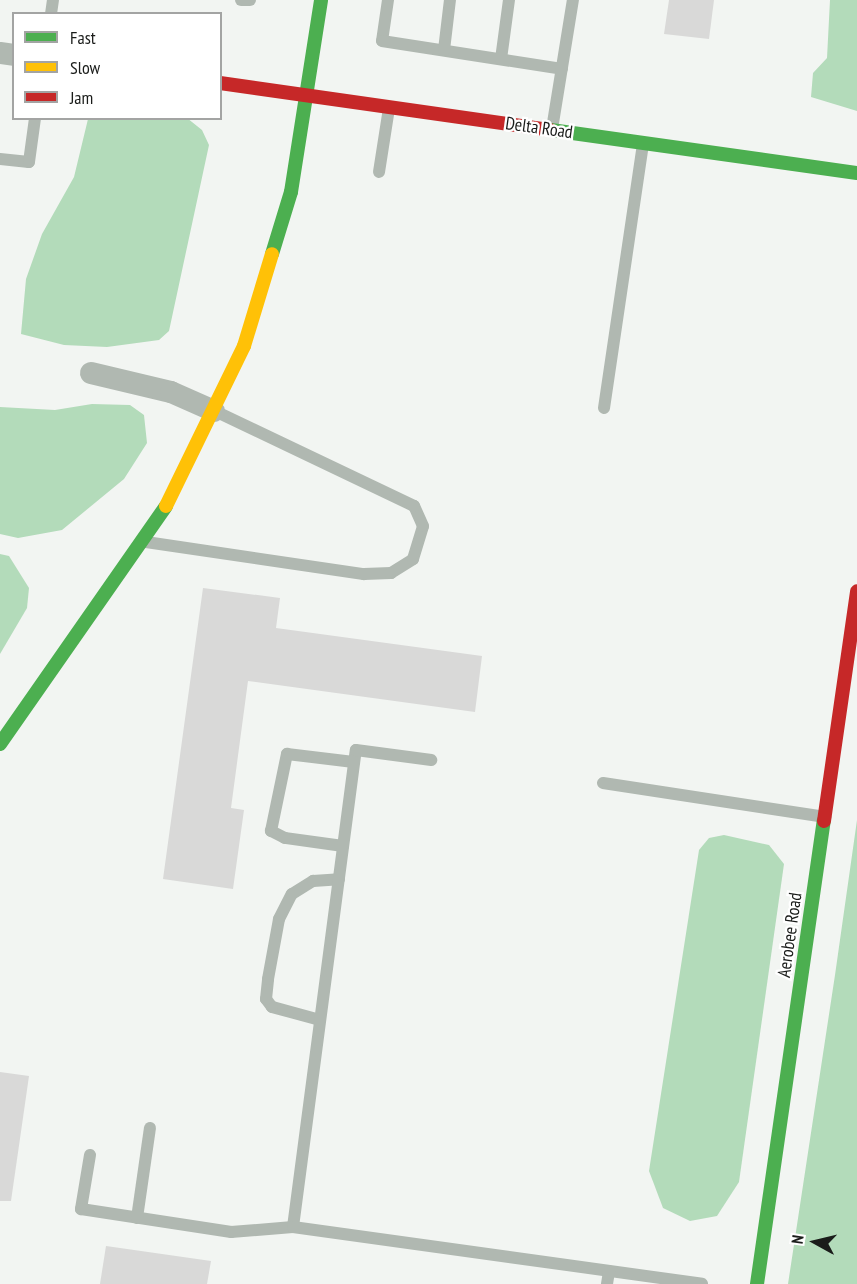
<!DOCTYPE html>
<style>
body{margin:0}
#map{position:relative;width:857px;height:1284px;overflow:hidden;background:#f2f5f2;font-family:"PT Sans Narrow",sans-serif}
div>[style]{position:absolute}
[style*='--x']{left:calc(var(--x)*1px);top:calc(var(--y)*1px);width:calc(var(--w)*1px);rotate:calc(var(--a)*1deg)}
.forest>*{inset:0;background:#b3dbba}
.building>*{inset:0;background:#d9d9d8}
.lane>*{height:12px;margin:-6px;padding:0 6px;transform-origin:6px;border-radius:6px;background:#b0b8b1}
.street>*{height:22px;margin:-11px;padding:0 11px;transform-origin:11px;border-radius:11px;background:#b0b8b1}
.fast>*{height:14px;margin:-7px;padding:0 7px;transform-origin:7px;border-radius:7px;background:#4caf50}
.slow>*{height:14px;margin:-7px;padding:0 7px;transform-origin:7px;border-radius:7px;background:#ffc107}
.jam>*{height:14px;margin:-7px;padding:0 7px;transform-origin:7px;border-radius:7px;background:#c62828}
span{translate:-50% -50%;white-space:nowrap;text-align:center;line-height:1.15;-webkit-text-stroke:4.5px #fff;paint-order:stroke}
.street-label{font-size:18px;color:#1a1c1a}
.legend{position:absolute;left:12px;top:12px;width:210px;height:108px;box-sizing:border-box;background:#fff;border:2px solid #a3a4a3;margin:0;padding:8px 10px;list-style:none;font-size:18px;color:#1a1c1a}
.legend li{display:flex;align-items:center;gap:12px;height:30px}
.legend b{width:30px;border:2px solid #a3a4a3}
.north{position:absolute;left:785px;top:1212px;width:60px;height:60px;-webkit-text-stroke:4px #fff;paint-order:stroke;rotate:278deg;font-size:16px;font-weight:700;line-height:24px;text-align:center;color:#1a1c1a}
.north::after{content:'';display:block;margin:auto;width:21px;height:27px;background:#1a1c1a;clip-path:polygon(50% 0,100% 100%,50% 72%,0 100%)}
</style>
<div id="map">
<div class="forest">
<div style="clip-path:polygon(830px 0,857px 0,857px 111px,811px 97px,813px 73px,827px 58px)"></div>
<div style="clip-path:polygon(187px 118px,202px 130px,209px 145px,169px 331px,159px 340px,107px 347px,64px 345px,21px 334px,26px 279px,42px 234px,74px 177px,88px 119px)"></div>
<div style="clip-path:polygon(92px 404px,130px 405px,144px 415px,147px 443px,124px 479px,62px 530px,18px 538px,0 534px,0 407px,55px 410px)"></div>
<div style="clip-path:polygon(0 554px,9px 556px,29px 588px,27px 608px,0 654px)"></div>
<div style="clip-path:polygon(857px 820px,857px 1284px,788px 1284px,835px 975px)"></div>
<div style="clip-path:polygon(724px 835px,769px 845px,784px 864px,739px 1182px,717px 1216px,690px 1221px,663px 1208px,649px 1171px,699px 850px,709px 838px)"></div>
</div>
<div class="building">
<div style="clip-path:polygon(669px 0,714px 0,709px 39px,664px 34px)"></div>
<div style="clip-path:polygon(203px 588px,280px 598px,276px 628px,482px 656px,475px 712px,248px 681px,231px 808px,244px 810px,233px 889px,163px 879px)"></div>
<div style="clip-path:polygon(0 1072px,29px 1076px,11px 1201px,0 1201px)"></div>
<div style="clip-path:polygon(106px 1246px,211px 1261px,207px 1284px,100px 1284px)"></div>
</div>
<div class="lane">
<div style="--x:241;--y:0;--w:9;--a:0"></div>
<div style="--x:388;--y:0;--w:41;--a:98.3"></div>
<div style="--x:382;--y:41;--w:182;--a:8.8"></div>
<div style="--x:51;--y:14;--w:14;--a:-82"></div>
<div style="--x:444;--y:50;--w:50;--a:-83.2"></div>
<div style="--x:501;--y:59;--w:60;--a:-82.3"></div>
<div style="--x:552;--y:129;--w:131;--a:-80.8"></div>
<div style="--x:0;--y:159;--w:29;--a:6"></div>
<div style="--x:29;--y:162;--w:44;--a:-82.2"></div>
<div style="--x:379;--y:172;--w:65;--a:-81.1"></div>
<div style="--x:604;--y:408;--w:267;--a:-81.6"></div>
<div style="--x:146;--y:542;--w:220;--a:8.4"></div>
<div style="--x:364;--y:574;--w:27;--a:-2"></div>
<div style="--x:391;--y:573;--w:26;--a:-32"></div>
<div style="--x:413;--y:559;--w:34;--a:-73"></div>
<div style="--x:423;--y:526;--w:22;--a:-114"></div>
<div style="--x:414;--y:506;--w:221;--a:-154.5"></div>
<div style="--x:603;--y:783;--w:225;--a:8.7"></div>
<div style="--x:343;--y:846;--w:59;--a:-172.1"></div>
<div style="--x:285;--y:838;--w:16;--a:-153"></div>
<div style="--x:271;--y:831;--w:79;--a:-78.3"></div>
<div style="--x:287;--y:754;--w:67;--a:6.8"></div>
<div style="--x:320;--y:1020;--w:50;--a:-164.8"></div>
<div style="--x:272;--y:1007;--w:10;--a:-127"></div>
<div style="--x:266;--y:999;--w:20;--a:-84"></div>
<div style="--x:268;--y:979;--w:61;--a:-79.6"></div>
<div style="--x:279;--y:919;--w:28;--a:-63"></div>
<div style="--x:292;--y:894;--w:25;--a:-32"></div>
<div style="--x:313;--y:881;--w:26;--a:-4"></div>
<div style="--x:90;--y:1155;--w:55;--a:99.5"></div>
<div style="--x:81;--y:1209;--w:152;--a:8.7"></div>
<div style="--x:231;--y:1232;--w:62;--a:-4.6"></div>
<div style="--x:293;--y:1227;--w:481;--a:-82.5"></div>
<div style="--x:356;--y:750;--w:76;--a:7.6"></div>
<div style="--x:137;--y:1218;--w:91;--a:-81.8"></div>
<div style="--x:293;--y:1227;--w:413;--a:7.9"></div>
<div style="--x:607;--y:1284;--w:13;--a:-81"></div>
</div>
<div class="street">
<div style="--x:0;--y:53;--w:14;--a:8"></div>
<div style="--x:91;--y:373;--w:82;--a:13.4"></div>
<div style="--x:171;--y:392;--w:47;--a:23.8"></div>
</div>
<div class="fast">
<div style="--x:551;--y:130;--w:309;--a:8"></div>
<div style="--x:272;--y:254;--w:65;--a:-73"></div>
<div style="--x:291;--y:192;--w:194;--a:-81.1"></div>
<div style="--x:0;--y:744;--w:290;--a:-55.1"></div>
<div style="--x:757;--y:1284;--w:468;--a:-81.8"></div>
</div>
<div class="slow">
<div style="--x:166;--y:506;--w:178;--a:-64"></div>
<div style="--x:244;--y:346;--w:96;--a:-73.1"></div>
</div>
<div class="jam">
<div style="--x:220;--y:83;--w:334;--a:8.1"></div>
<div style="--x:824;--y:821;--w:232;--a:-81.8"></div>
</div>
<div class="street-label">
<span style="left:539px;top:128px;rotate:8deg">Delta Road</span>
<span style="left:790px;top:935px;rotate:-82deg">Aerobee Road</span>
</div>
<ul class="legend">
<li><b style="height:8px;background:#4caf50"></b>Fast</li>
<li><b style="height:8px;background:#ffc107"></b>Slow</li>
<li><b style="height:8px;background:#c62828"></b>Jam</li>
</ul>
<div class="north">N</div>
</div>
